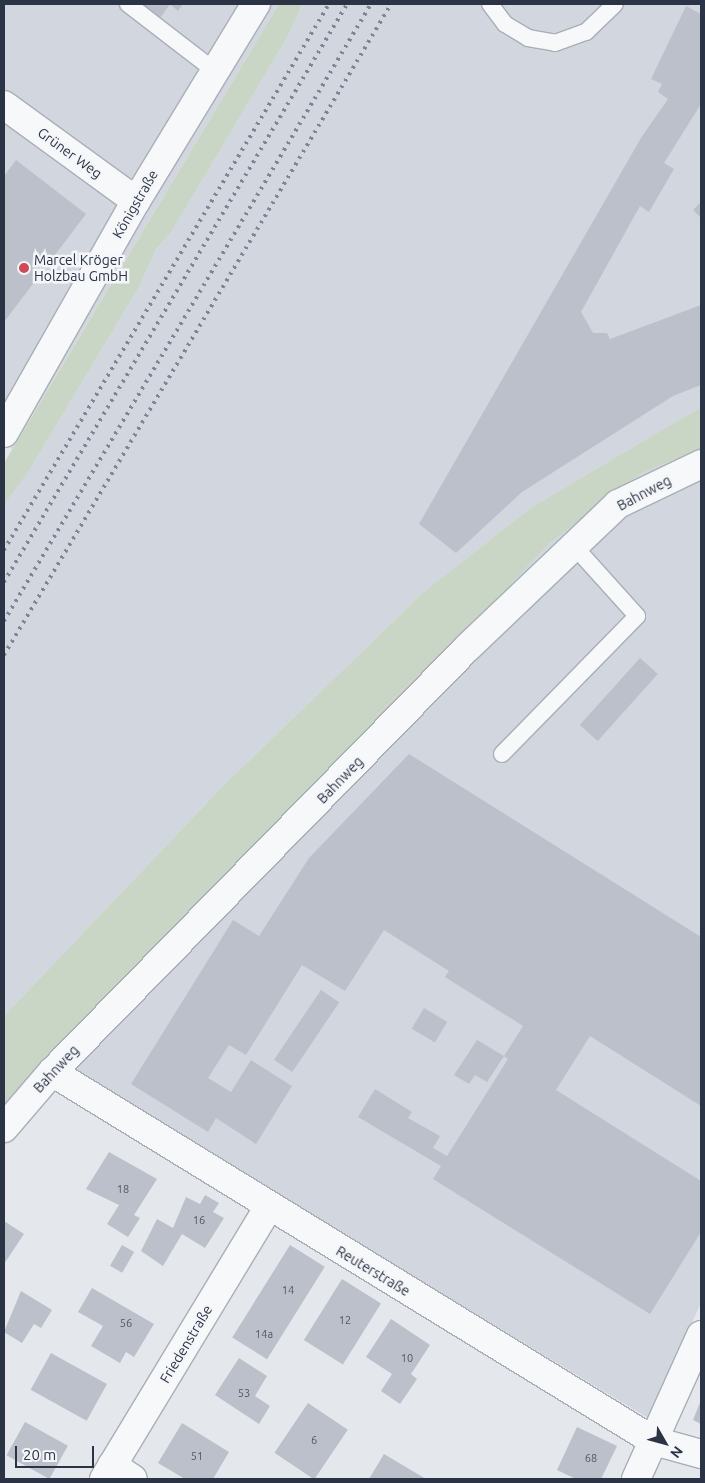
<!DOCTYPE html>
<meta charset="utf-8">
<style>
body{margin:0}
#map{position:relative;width:705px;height:1483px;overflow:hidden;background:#e4e7ec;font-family:Ubuntu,sans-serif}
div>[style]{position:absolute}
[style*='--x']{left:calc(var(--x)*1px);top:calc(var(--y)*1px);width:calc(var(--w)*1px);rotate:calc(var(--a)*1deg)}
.built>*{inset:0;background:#d2d6de}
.green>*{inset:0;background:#c9d6c5}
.building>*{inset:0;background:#bbc0ca;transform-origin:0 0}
.roads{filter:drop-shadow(1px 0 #a9aeb7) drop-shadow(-1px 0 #a9aeb7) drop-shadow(0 1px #a9aeb7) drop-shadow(0 -1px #a9aeb7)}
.lane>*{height:16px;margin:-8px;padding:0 8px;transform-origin:8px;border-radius:8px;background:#f7f8fa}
.street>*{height:28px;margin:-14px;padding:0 14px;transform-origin:14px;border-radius:14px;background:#f7f8fa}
.rail>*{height:4px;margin-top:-2px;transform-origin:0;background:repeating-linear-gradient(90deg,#7d8696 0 2.5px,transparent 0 7.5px)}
.dots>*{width:14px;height:14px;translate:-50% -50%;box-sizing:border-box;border:2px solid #f4f6f9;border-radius:50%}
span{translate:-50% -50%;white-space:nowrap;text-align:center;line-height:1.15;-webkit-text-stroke:5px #f4f6f9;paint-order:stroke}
.number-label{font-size:11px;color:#4f5766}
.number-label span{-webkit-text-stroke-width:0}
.street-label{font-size:14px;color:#2b3445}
.poi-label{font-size:14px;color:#2b3445}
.left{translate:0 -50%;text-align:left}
.frame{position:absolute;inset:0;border:5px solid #2b3445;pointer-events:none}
.north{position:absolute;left:640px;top:1418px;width:50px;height:50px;-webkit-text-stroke:4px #f4f6f9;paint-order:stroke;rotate:128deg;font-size:14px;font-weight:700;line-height:20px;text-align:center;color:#2b3445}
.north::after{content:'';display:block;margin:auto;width:18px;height:22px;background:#2b3445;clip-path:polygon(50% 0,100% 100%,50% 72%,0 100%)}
.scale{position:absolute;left:15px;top:1446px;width:79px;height:22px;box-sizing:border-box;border:2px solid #2b3445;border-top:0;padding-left:6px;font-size:15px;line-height:18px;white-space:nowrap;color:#2b3445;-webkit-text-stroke:4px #f4f6f9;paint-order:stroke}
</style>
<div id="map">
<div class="built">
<div style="clip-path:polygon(4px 4px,279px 4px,12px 449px,4px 443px)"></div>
<div style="clip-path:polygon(302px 4px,701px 4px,701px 407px,532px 507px,425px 591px,223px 786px,4px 1016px,4px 505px,27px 474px,139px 287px,156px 249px,170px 234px,288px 36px)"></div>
<div style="clip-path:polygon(701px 449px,701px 1303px,648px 1418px,57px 1060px,550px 543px,640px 474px)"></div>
</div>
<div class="green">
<div style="clip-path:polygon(279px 4px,302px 4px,288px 36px,170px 234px,156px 249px,139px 287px,27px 474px,4px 505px,4px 463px)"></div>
<div style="clip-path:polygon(701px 407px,701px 449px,640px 474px,550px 543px,4px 1119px,4px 1016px,223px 786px,425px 591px,532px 507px)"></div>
</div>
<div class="building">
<div style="clip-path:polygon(142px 4px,183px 4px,178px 11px,170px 4px,160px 18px)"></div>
<div style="clip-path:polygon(686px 6px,701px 14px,701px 104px,664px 163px,674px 169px,649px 212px,640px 206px,581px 312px,593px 333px,607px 333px,610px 339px,701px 305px,701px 385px,673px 396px,522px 492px,456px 553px,419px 524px,641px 138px,668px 99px,658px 92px,662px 84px,651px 79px)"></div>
<div style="clip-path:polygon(16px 160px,86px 214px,4px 322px,4px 176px)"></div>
<div style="clip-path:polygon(701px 202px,701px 218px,693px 210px)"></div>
<div style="left:640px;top:658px;width:24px;height:90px;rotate:42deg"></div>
<div style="clip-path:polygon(409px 754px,701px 937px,701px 1106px,590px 1036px,556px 1090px,701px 1181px,701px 1232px,650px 1314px,433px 1179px,441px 1166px,358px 1117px,375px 1089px,412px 1112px,408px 1118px,440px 1136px,433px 1148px,447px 1156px,508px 1059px,504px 1056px,523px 1026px,445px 977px,449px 971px,384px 930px,345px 991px,302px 965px,246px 1055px,229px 1045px,208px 1078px,231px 1092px,251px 1060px,292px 1086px,256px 1144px,216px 1118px,208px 1132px,131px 1084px,233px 920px,259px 936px,309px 858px)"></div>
<div style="left:321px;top:990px;width:22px;height:84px;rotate:34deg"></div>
<div style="left:424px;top:1008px;width:27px;height:24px;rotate:31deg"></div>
<div style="clip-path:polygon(477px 1040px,504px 1056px,487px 1082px,475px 1075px,469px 1084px,454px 1075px)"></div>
<div style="clip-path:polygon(109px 1152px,157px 1179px,134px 1215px,140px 1218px,128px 1237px,107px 1224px,119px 1205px,86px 1189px)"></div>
<div style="clip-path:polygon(205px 1195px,219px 1203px,213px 1212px,224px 1218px,205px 1248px,182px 1234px,163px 1266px,141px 1251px,157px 1219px,173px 1228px,186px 1197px,200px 1204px)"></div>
<div style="clip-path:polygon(4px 1221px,24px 1234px,4px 1264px)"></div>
<div style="left:122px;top:1245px;width:14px;height:24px;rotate:30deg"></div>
<div style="left:290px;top:1245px;width:41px;height:109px;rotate:32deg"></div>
<div style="left:342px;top:1279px;width:46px;height:72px;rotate:32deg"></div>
<div style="clip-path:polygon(92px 1288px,154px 1324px,134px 1357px,126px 1352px,120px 1363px,91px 1346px,103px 1326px,78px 1312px)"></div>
<div style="clip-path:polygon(21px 1291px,52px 1310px,41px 1328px,34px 1324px,22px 1343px,4px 1332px)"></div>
<div style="clip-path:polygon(391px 1319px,430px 1345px,411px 1374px,417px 1379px,400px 1404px,381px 1391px,392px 1374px,366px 1357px)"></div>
<div style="left:51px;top:1353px;width:64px;height:42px;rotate:29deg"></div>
<div style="clip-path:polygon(239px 1358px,267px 1376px,255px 1396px,270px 1406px,259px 1424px,215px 1395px)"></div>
<div style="clip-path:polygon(701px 1400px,701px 1424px,693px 1420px)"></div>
<div style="left:308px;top:1403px;width:48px;height:60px;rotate:34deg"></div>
<div style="left:25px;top:1422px;width:49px;height:38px;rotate:29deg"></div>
<div style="clip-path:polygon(182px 1423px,229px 1452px,213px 1479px,185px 1479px,158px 1463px)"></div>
<div style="clip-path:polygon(577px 1427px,617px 1446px,601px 1479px,576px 1479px,557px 1470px)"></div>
<div style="clip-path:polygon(384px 1454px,426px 1479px,369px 1479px)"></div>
</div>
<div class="roads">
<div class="lane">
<div style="--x:128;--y:4;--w:110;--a:37.6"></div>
<div style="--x:490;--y:4;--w:25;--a:53"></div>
<div style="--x:505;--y:24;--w:27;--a:31"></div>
<div style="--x:528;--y:38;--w:27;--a:10"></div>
<div style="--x:555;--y:43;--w:33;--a:-20"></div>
<div style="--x:586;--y:32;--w:40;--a:-44"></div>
<div style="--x:502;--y:754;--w:193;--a:-45.6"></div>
<div style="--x:637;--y:616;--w:94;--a:-132"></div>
</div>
<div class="street">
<div style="--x:4;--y:105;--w:163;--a:36"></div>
<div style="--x:4;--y:433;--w:267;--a:-60.4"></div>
<div style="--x:136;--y:201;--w:231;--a:-58.7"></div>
<div style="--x:52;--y:1072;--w:706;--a:31.51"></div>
<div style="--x:654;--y:1441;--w:49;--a:15.5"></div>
<div style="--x:4;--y:1128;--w:74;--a:-49.4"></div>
<div style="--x:52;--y:1072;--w:593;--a:-45.61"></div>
<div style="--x:467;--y:648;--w:148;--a:-43.6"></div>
<div style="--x:574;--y:546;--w:61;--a:-43.7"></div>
<div style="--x:618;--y:504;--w:92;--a:-25.7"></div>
<div style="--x:112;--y:1465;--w:25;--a:34"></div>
<div style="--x:104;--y:1479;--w:317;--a:-58.8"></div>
<div style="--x:636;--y:1479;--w:158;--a:-65.7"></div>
</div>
</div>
<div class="rail">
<div style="--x:4;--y:550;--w:635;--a:-59.24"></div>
<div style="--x:4;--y:582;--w:672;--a:-59.31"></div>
<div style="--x:4;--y:621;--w:718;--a:-59.26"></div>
<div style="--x:4;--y:655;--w:757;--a:-59.27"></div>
</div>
<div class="dots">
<div style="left:24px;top:268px;background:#d1495b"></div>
</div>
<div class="number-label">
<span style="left:123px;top:1189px">18</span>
<span style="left:199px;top:1220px">16</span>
<span style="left:288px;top:1290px">14</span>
<span style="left:345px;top:1320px">12</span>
<span style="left:126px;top:1323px">56</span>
<span style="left:264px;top:1334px">14a</span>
<span style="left:407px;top:1358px">10</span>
<span style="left:244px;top:1393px">53</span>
<span style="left:314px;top:1440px">6</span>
<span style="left:197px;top:1456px">51</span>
<span style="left:591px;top:1458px">68</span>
</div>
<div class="street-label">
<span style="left:70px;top:153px;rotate:36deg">Grüner Weg</span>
<span style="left:135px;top:204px;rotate:-60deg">Königstraße</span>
<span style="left:644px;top:493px;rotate:-28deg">Bahnweg</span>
<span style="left:340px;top:780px;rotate:-46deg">Bahnweg</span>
<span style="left:56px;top:1069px;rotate:-47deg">Bahnweg</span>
<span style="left:373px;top:1271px;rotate:31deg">Reuterstraße</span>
<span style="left:186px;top:1344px;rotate:-59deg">Friedenstraße</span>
</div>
<div class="poi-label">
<span class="left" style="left:34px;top:268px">Marcel Kröger<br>Holzbau GmbH</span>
</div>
<div class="frame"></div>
<div class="north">N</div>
<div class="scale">20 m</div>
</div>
